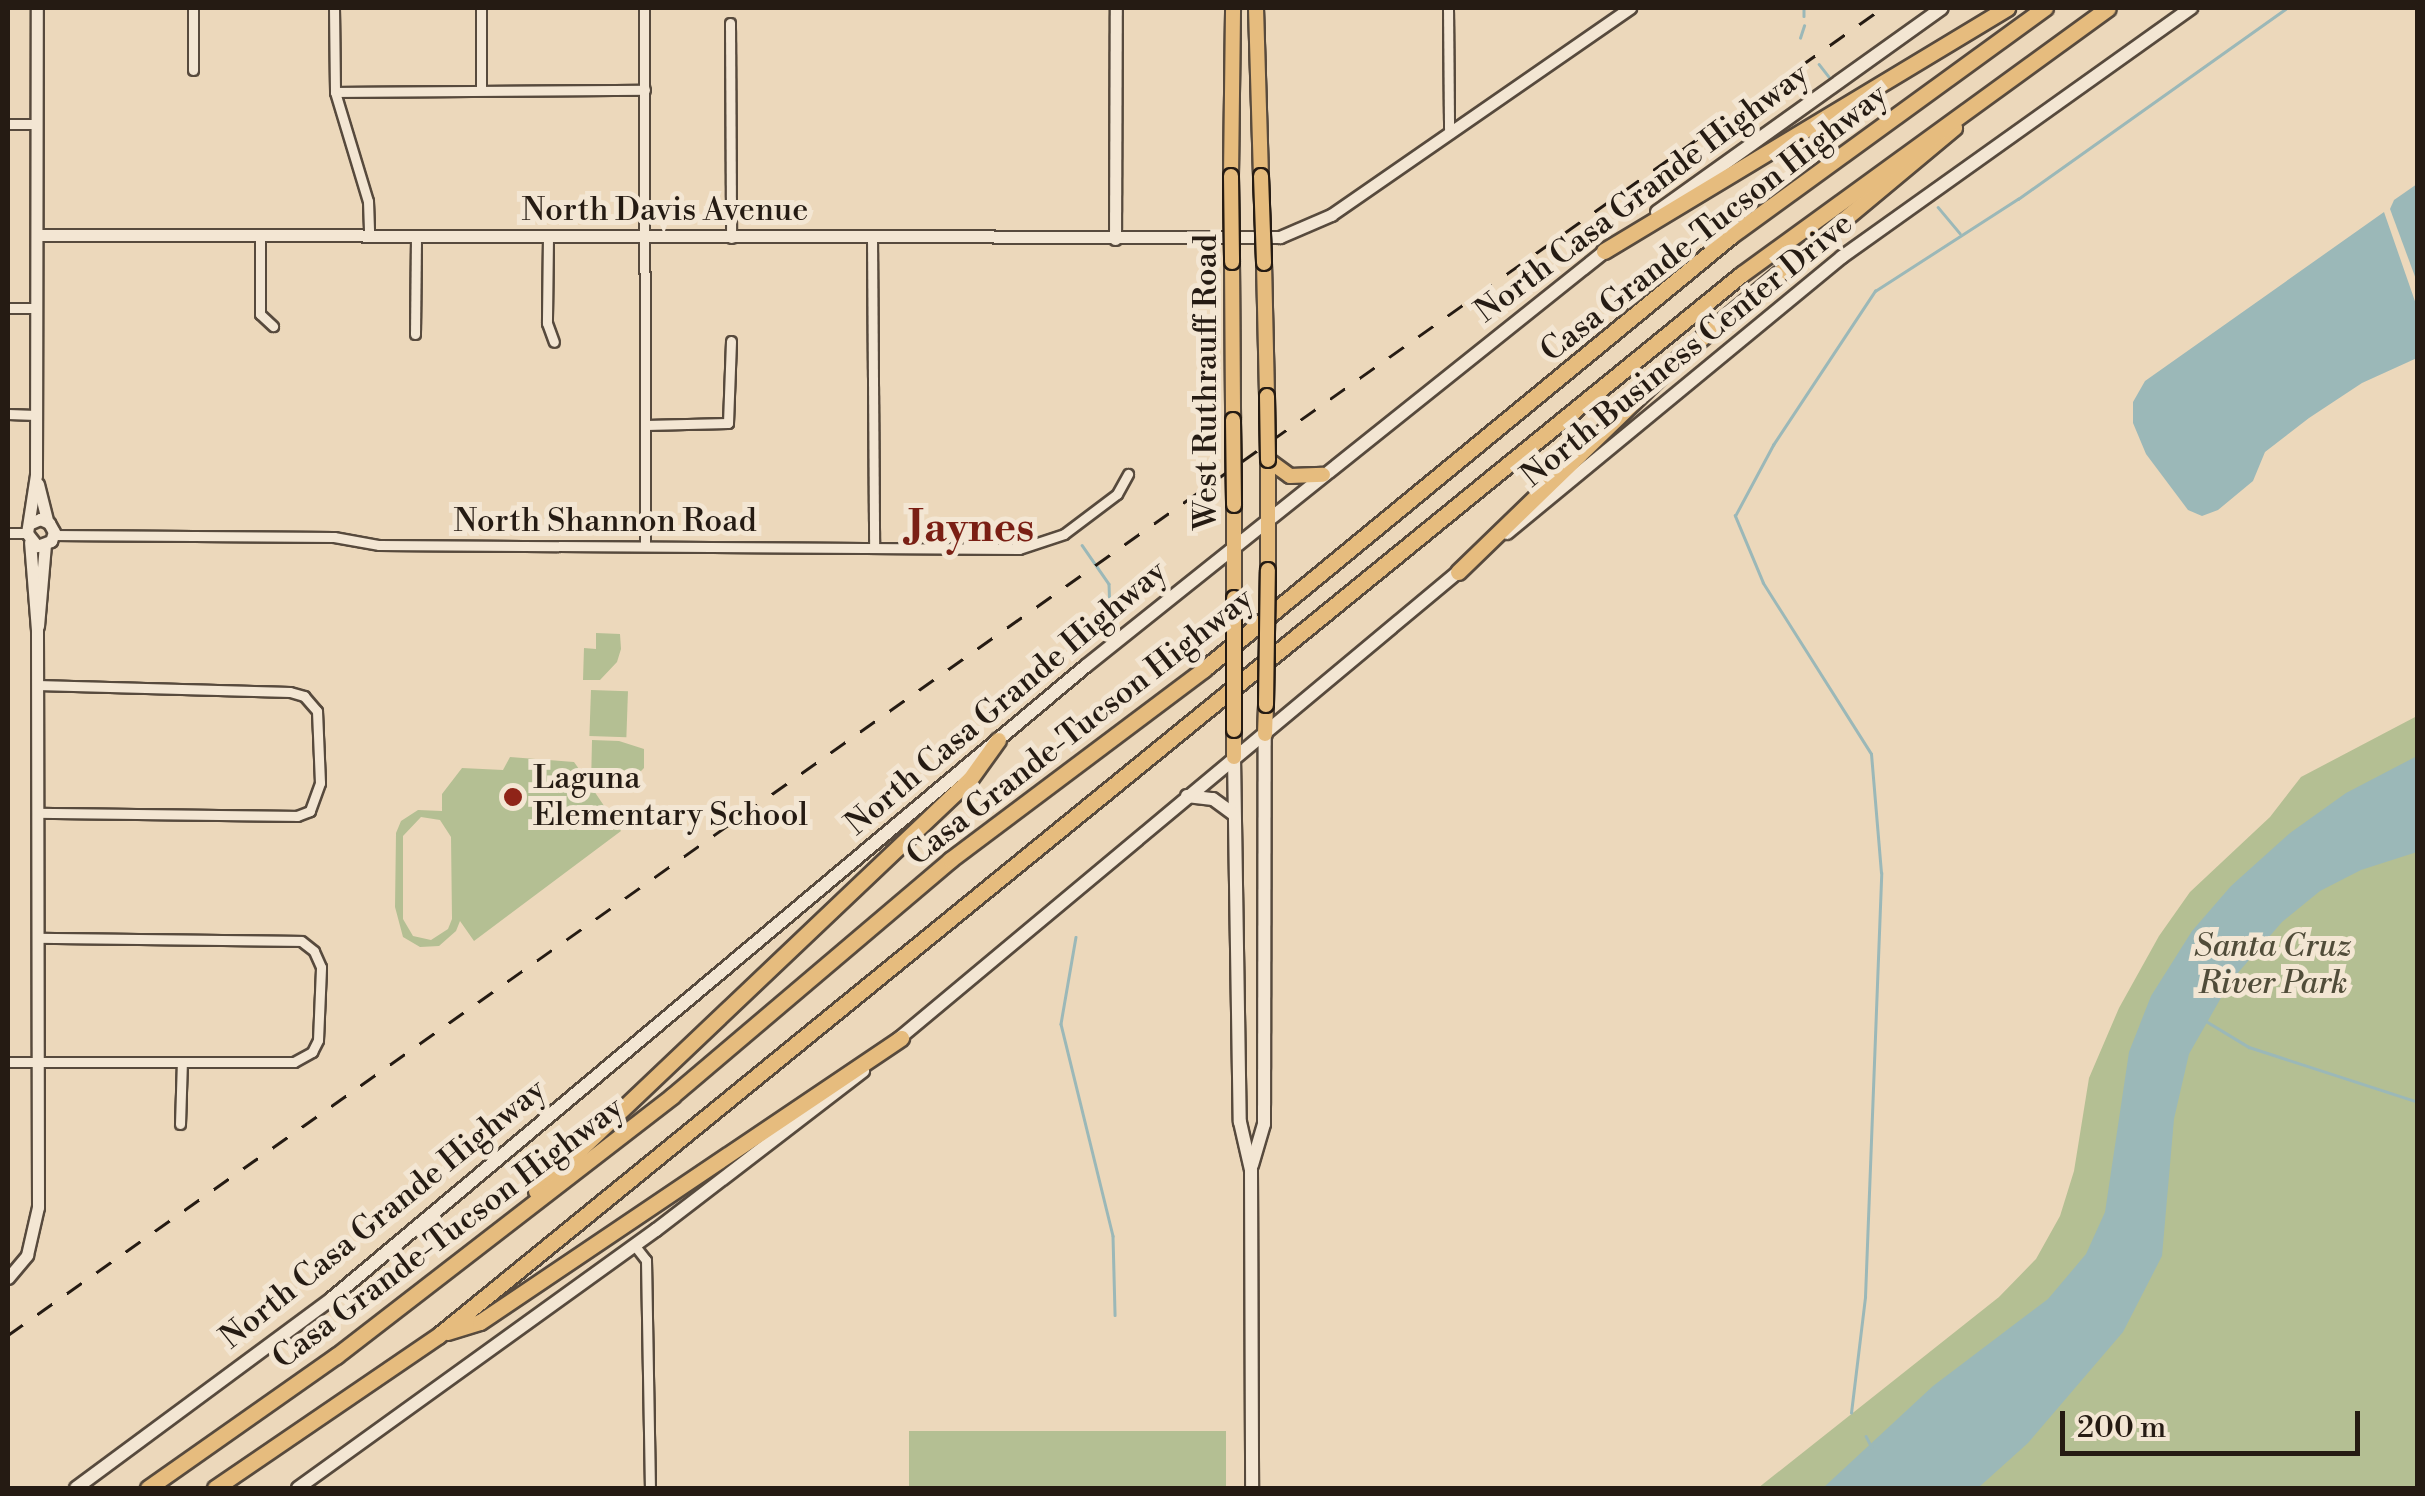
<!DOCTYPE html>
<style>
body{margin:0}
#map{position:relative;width:2425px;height:1496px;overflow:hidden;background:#ecd8bb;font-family:"Libre Bodoni",serif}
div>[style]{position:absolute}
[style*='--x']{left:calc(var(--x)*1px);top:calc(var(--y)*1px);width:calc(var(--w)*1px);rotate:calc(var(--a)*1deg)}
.green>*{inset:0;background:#b4bf93;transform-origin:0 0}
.water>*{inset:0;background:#9bb8b8}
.stream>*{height:2.5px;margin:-1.25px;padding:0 1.25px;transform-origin:1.25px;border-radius:1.25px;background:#9bb8b8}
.roads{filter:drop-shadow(2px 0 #574a3d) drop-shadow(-2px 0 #574a3d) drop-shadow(0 2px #574a3d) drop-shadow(0 -2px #574a3d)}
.minor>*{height:9px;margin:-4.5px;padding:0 4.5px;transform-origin:4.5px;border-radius:4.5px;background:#f3e6d3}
.tertiary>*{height:11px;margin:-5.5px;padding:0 5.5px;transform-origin:5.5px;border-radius:5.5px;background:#f3e6d3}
.secondary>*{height:12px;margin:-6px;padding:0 6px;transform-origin:6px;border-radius:6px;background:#f3e6d3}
.primary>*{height:14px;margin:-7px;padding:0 7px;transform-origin:7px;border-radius:7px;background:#e6bc7e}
.motorway>*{height:15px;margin:-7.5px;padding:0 7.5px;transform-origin:7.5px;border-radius:7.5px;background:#e6bc7e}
.rail>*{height:2.5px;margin-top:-1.25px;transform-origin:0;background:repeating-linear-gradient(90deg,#251b13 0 18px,transparent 0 36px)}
.bridges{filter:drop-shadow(2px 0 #251b13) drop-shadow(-2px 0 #251b13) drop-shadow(0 2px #251b13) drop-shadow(0 -2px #251b13)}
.primary-bridge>*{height:14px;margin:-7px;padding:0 7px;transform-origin:7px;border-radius:7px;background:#e6bc7e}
.dots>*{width:28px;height:28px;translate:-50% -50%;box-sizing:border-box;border:5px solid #f3e6d3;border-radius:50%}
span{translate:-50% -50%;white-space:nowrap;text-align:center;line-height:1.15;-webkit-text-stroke:10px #f3e6d3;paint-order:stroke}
.street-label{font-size:32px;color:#251b13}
.poi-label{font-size:32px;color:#251b13}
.left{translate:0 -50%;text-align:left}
.park-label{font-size:32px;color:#504c39;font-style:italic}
.district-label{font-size:42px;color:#7a1f14;font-weight:700}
.frame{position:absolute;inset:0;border:10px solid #251b13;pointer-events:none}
.scale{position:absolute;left:2060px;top:1411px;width:300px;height:45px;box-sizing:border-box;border:5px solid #251b13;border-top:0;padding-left:12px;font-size:30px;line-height:35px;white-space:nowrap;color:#251b13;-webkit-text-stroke:8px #f3e6d3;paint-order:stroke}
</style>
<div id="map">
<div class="green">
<div style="clip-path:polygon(596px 633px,620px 634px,621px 649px,617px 662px,600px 680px,583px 680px,584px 648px,596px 649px)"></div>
<div style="left:591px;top:690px;width:37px;height:46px;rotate:2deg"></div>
<div style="clip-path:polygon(2417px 716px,2417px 1488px,1758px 1488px,1999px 1297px,2036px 1259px,2060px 1216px,2074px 1171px,2089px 1078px,2119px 1008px,2159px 936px,2190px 892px,2270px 817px,2301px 777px)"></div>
<div style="clip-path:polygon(evenodd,592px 740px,619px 741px,644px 749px,644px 768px,637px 775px,603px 790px,592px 788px,621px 831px,474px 941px,460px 921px,456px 931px,439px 946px,420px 947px,403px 937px,395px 907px,396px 833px,401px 821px,418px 810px,442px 811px,442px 794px,462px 768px,503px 770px,510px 757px,574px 762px,591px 786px,592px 740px,421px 817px,440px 820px,451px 837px,452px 919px,448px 929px,431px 940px,413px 936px,403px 919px,403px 836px,421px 817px)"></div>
<div style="left:909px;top:1431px;width:317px;height:57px"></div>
</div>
<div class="water">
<div style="clip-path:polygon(2417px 184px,2417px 282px,2390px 209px,2394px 200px)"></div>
<div style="clip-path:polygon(2384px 212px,2417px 307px,2417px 358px,2362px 383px,2309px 418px,2265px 452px,2253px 481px,2218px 510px,2202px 516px,2188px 510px,2146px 454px,2133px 423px,2133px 402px,2145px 381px)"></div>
<div style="clip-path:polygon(2417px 756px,2417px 852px,2361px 870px,2320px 891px,2282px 922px,2230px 982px,2189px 1054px,2174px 1119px,2162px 1256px,2123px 1332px,2028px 1443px,1978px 1488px,1823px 1488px,1933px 1386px,2048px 1299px,2086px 1254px,2105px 1212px,2129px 1052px,2151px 996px,2192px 931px,2231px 886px,2290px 833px,2346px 793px)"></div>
</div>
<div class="stream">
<div style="--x:1804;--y:8;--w:8;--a:90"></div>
<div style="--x:1800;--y:38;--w:13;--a:-72"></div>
<div style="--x:1819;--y:64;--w:16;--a:52"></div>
<div style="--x:1938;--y:207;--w:34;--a:50"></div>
<div style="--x:1082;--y:545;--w:47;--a:55.3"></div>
<div style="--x:1109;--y:584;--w:34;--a:88"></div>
<div style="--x:1076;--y:937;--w:88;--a:99.8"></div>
<div style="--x:1061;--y:1024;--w:218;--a:76.2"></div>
<div style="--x:1113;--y:1236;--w:79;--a:88.5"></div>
<div style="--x:2206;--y:1021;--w:50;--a:31.2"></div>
<div style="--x:2249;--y:1047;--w:178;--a:18"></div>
<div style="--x:1851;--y:1413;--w:117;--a:-83.1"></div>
<div style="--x:1865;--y:1297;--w:424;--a:-87.8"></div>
<div style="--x:1881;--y:873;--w:119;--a:-94.8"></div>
<div style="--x:1871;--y:754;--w:202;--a:-122.3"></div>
<div style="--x:1763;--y:583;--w:73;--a:-112.7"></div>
<div style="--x:1735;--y:516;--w:81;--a:-61.8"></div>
<div style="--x:1773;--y:445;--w:185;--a:-56.5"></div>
<div style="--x:1875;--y:291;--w:170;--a:-32.8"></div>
<div style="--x:2018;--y:199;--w:330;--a:-35.4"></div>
<div style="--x:1866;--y:1436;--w:13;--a:63"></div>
</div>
<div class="roads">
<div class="minor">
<div style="--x:193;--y:8;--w:62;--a:90"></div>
<div style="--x:334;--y:8;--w:84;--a:89.3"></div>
<div style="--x:335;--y:92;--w:114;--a:73.2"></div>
<div style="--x:368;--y:201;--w:36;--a:88"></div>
<div style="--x:481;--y:8;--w:82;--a:90"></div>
<div style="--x:644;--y:8;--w:535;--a:89.89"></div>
<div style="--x:1448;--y:8;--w:125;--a:89.5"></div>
<div style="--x:730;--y:23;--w:215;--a:89.7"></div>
<div style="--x:335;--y:92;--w:310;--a:-0.4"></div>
<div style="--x:8;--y:124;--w:29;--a:0"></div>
<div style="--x:260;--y:236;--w:78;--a:90"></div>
<div style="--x:260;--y:314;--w:18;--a:43"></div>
<div style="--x:548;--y:237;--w:86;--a:90.7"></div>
<div style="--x:547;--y:323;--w:20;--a:70"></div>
<div style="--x:872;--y:238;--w:309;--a:89.6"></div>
<div style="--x:8;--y:308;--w:29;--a:0"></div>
<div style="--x:415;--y:334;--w:97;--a:-89.4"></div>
<div style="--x:8;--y:414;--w:28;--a:2"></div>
<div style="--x:646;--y:425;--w:82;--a:-1.4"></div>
<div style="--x:728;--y:423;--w:82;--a:-87.9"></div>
<div style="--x:8;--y:533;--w:19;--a:0"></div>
<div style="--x:53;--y:535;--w:281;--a:0.4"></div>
<div style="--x:334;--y:537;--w:46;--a:10.1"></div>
<div style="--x:379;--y:545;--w:640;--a:0.36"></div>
<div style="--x:1019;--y:549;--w:47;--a:-18.4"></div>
<div style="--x:1064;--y:534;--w:66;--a:-37"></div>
<div style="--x:1117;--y:494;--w:23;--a:-61"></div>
<div style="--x:37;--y:685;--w:253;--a:1.6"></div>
<div style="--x:290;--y:692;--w:15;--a:16"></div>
<div style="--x:304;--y:696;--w:20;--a:49"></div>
<div style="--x:317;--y:711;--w:72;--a:87.6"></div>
<div style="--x:320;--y:783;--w:30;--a:110"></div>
<div style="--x:310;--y:811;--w:14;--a:159"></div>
<div style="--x:297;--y:816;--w:259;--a:-179.3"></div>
<div style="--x:8;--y:1062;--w:286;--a:0"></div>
<div style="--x:294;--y:1062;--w:21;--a:-29"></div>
<div style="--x:312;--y:1052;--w:13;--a:-63"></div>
<div style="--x:318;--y:1040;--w:73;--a:-87.6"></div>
<div style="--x:321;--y:967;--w:17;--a:-114"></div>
<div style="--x:314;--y:951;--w:16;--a:-142"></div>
<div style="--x:301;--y:941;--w:262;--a:-179.3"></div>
<div style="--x:180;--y:1124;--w:62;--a:-88.2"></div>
<div style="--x:635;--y:1246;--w:18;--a:52"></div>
<div style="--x:646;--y:1260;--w:228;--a:89"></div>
</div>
<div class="tertiary">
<div style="--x:37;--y:235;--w:1243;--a:0.09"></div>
<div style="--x:1280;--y:237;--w:56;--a:-23.3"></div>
<div style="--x:1331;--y:215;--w:364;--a:-34.7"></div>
<div style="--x:1115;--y:239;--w:231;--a:-89.8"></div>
<div style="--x:38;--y:484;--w:38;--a:76"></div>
<div style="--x:31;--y:523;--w:10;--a:-24"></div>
<div style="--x:40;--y:519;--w:10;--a:24"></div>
<div style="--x:49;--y:523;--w:10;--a:61"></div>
<div style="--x:54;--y:532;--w:9;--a:108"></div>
<div style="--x:51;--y:541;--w:15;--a:160"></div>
<div style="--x:37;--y:546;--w:16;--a:-128"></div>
<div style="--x:27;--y:533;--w:59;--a:-81.2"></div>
<div style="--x:36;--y:475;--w:467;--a:-89.9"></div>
<div style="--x:38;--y:626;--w:81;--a:-85.1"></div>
<div style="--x:8;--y:1278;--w:30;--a:-50"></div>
<div style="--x:27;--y:1255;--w:49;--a:-77.1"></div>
<div style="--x:38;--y:1207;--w:577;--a:-90.1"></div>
<div style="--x:37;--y:630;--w:88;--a:-94.5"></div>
</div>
<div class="secondary">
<div style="--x:1657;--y:212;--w:350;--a:-35.6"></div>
<div style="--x:1507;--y:533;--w:434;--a:-39.5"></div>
<div style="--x:1842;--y:257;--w:429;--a:-35.5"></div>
<div style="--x:1234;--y:757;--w:365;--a:89.1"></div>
<div style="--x:1240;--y:1122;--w:49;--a:77.1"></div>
<div style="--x:1251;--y:1170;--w:318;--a:89.8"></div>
<div style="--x:1187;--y:796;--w:26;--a:7"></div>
<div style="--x:1213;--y:799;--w:26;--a:36"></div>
<div style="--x:896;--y:1041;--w:740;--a:-39.85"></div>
<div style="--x:1252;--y:1165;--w:43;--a:-73.7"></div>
<div style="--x:1264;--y:1124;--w:390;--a:-89.9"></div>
<div style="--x:76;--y:1488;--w:317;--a:-36.5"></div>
<div style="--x:331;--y:1299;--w:985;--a:-39.98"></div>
<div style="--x:1086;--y:666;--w:670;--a:-38.63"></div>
<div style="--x:298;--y:1488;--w:441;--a:-35.8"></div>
<div style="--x:656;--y:1230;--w:261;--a:-37.5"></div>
</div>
<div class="primary">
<div style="--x:1256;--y:8;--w:168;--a:88.3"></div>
<div style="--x:1231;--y:176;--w:168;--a:-89.3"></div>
<div style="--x:1232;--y:262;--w:158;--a:89.6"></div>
<div style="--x:1264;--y:263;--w:133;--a:88.7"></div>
<div style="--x:1268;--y:460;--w:27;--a:36"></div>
<div style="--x:1290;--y:476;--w:33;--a:-2"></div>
<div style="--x:1234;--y:505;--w:93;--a:90"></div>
<div style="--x:1268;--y:570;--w:110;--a:-90"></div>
<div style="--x:1265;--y:734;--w:29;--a:-88"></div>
<div style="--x:1234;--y:757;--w:27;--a:-90"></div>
</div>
<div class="motorway">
<div style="--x:1604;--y:251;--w:471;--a:-31.1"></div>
<div style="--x:1458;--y:572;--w:318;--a:-44.1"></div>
<div style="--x:1686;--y:351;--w:349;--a:-39.8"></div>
<div style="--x:536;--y:1191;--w:598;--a:-43.51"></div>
<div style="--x:970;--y:779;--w:48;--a:-54.3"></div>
<div style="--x:447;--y:1332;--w:34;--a:-17"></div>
<div style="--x:480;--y:1322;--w:508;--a:-34"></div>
<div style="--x:148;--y:1488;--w:230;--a:-35.1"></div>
<div style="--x:336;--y:1356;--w:425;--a:-37.7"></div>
<div style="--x:672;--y:1096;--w:365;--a:-40.3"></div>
<div style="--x:950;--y:860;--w:318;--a:-36.9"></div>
<div style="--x:1204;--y:669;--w:683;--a:-39.42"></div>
<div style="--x:1732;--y:235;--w:387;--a:-36"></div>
<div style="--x:215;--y:1488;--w:271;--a:-34.3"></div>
<div style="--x:439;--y:1335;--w:1680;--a:-39.16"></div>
<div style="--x:1742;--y:274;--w:452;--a:-36"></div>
</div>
</div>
<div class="rail">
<div style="--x:8;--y:1335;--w:2296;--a:-35.3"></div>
</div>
<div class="bridges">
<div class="primary-bridge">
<div style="--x:1231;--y:176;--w:86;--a:89.3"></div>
<div style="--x:1261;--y:176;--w:87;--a:88"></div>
<div style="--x:1267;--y:396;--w:64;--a:89.1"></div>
<div style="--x:1233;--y:420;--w:85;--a:89.3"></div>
<div style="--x:1266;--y:705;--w:135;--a:-89.2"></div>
<div style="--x:1234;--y:730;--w:132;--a:-90"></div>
</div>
</div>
<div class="dots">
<div style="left:513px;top:797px;background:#8f2418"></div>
</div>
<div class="street-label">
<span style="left:1642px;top:193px;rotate:-37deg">North Casa Grande Highway</span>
<span style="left:665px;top:210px">North Davis Avenue</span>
<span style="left:1714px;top:223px;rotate:-38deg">Casa Grande-Tucson Highway</span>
<span style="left:1687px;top:350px;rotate:-39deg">North Business Center Drive</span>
<span style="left:1206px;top:382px;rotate:-90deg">West Ruthrauff Road</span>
<span style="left:605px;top:521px">North Shannon Road</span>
<span style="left:1006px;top:698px;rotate:-40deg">North Casa Grande Highway</span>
<span style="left:1080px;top:727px;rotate:-38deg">Casa Grande-Tucson Highway</span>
<span style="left:383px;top:1214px;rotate:-39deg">North Casa Grande Highway</span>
<span style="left:448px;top:1233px;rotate:-37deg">Casa Grande-Tucson Highway</span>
</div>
<div class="poi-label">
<span class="left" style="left:533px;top:797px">Laguna<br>Elementary School</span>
</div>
<div class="park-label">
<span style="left:2273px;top:965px">Santa Cruz<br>River Park</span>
</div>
<div class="district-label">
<span style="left:971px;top:529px">Jaynes</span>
</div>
<div class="frame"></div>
<div class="scale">200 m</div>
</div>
